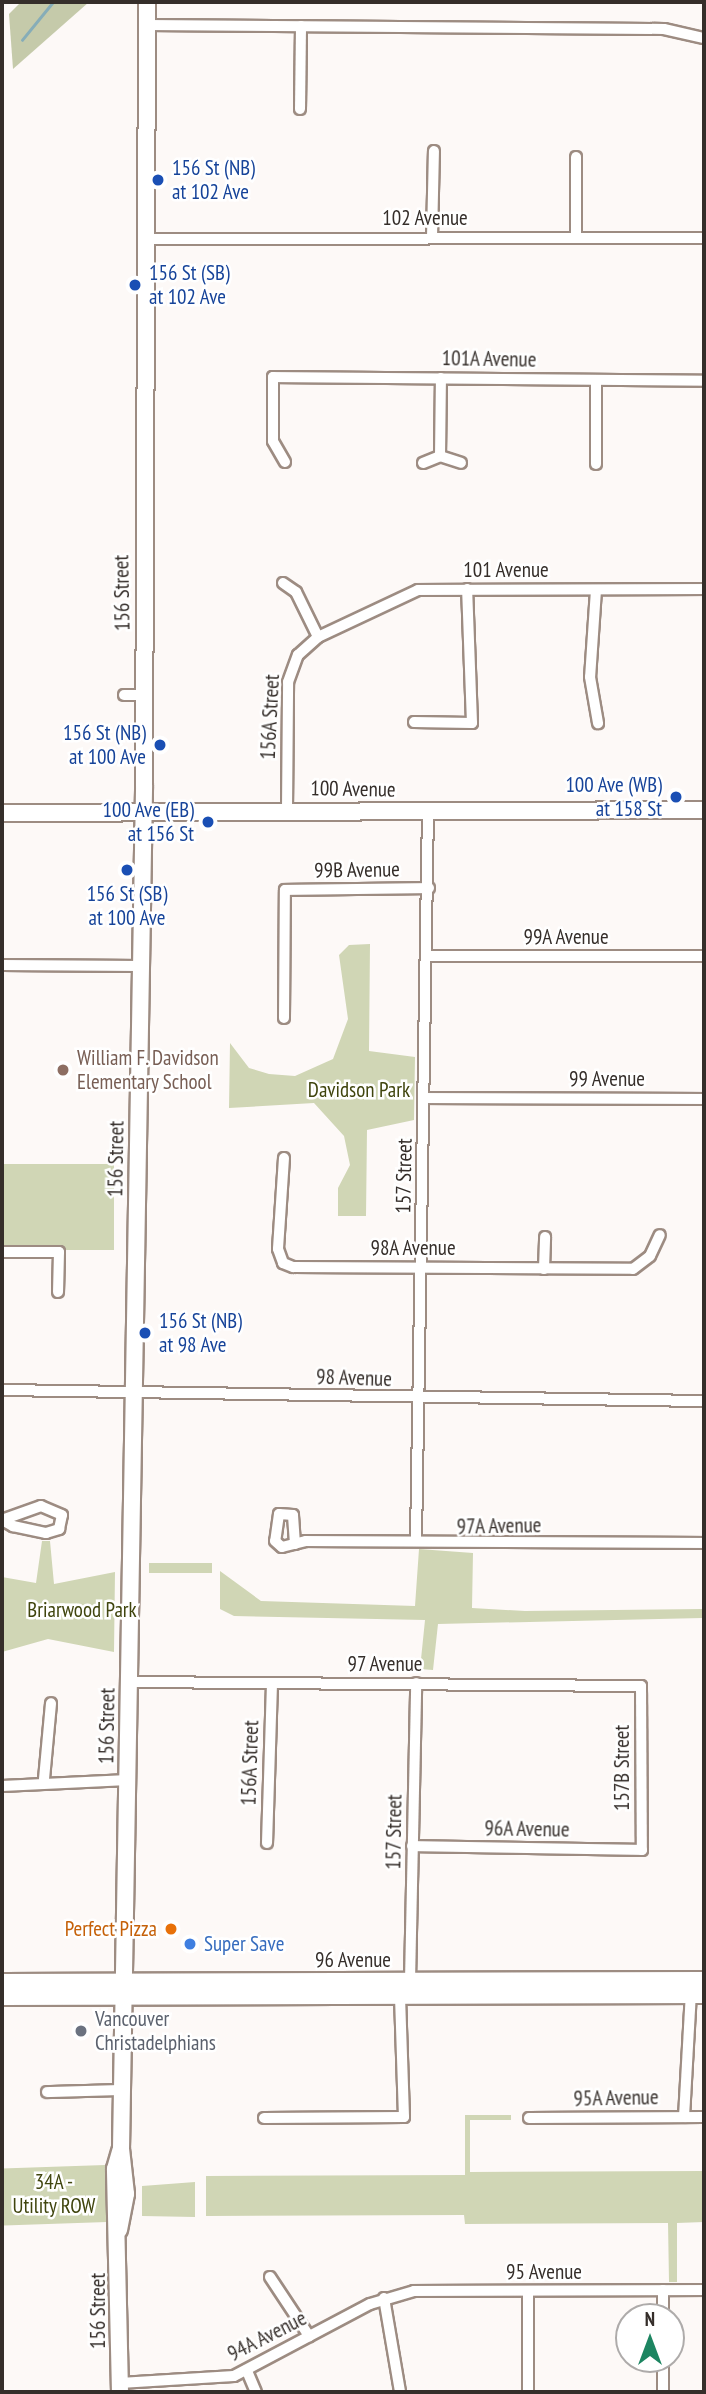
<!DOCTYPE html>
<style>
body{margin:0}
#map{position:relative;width:706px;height:2394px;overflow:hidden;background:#fdf9f7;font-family:"PT Sans Narrow",sans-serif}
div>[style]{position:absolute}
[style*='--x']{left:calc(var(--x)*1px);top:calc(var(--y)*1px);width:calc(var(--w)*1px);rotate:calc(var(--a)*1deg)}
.green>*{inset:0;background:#d0d6b5;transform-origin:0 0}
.forest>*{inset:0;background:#c5caaa}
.stream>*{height:2.5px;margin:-1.25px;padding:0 1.25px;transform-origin:1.25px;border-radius:1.25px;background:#86adb8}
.roads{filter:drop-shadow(2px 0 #9d8c82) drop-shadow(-2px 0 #9d8c82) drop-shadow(0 2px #9d8c82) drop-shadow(0 -2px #9d8c82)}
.minor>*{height:10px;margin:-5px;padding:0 5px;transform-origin:5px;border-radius:5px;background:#fff}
.secondary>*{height:16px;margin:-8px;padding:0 8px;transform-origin:8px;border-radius:8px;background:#fff}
.dots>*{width:19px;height:19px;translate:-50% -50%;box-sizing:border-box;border:4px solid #fff;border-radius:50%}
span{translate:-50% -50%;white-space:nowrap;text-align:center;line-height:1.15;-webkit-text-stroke:5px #fff;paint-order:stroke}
.transit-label{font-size:21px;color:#164399}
.left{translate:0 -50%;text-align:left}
.right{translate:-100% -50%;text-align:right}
.street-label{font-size:21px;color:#352e2a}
.education-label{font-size:21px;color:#785e54}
.park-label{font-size:21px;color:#40450e}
.food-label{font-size:21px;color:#c56008}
.shop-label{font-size:21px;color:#366cbe}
.worship-label{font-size:21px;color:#5b616d}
.frame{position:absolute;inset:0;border:4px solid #352e2a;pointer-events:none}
.north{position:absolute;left:615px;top:2303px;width:70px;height:70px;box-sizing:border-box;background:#fff;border:2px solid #aeabaa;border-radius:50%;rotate:0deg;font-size:19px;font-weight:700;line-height:28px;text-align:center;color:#352e2a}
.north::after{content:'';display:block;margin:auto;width:24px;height:32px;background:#1d8561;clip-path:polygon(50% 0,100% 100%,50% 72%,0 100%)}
</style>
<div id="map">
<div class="green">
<div style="clip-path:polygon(370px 944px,369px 1051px,415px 1057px,414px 1120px,367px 1130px,366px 1216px,338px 1216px,338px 1188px,350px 1165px,344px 1136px,314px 1103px,229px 1108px,230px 1043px,249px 1068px,269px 1074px,295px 1076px,333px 1059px,348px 1019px,339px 955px,349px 945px)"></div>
<div style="left:2px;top:1164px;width:112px;height:86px"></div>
<div style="clip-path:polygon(42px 1541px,50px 1541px,54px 1584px,115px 1572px,114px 1652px,48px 1639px,2px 1652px,2px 1577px,36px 1583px)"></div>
<div style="clip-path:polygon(419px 1549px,473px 1553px,472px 1608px,525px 1611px,702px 1609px,704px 1555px,704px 1674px,702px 1618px,438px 1624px,433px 1670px,420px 1669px,425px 1620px,234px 1616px,220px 1609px,220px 1571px,261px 1601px,415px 1606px)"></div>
<div style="left:149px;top:1563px;width:63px;height:10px"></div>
<div style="clip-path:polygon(465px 2115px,511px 2115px,511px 2120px,470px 2120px,470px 2172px,704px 2171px,704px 2222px,677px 2223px,677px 2282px,669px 2282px,668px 2223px,465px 2224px,464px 2215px,206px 2216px,206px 2176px,465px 2175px)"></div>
<div style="left:105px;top:2165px;width:57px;height:103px;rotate:88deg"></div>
<div style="clip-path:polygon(195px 2182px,195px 2217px,142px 2216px,142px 2186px)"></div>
</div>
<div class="forest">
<div style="clip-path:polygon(21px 2px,89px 2px,13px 69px,9px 14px)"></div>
</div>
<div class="stream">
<div style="--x:22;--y:40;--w:49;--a:-50.8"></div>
</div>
<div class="roads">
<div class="minor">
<div style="--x:147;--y:25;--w:517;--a:0.44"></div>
<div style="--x:664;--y:29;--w:41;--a:12.7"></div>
<div style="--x:300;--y:109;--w:83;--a:-89.3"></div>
<div style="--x:576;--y:157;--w:81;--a:90"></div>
<div style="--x:432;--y:237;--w:86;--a:-88.7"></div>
<div style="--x:146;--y:239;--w:558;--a:-0.1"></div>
<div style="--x:440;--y:456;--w:78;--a:-89.3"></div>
<div style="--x:285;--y:462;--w:24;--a:-120"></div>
<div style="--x:273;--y:441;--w:64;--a:-90"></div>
<div style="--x:273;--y:377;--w:431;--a:0.5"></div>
<div style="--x:423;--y:463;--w:18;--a:-22"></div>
<div style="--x:440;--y:456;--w:22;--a:18"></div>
<div style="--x:596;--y:464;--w:83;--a:-90"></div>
<div style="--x:283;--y:583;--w:16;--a:35"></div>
<div style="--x:296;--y:592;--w:50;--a:63.9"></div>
<div style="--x:596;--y:590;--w:87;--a:93.9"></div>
<div style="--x:590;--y:677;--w:47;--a:80.1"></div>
<div style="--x:124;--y:695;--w:21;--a:0"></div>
<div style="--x:414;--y:722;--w:58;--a:1"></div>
<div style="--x:472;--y:723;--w:134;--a:-92.1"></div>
<div style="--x:287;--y:809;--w:127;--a:-89.5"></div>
<div style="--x:288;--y:682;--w:29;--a:-70"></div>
<div style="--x:298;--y:655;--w:27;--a:-42"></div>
<div style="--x:318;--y:637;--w:110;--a:-25.2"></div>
<div style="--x:418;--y:590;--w:286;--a:-0.2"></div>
<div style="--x:428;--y:956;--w:276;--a:0"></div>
<div style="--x:2;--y:965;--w:137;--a:0.4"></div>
<div style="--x:284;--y:1018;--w:128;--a:-89.6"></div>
<div style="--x:285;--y:890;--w:144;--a:-0.8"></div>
<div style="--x:425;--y:1098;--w:279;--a:0.2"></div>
<div style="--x:284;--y:1158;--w:91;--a:93.8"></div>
<div style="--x:278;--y:1249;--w:15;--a:70"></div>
<div style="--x:283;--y:1263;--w:11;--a:22"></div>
<div style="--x:293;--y:1267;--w:340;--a:0.3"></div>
<div style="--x:633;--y:1269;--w:21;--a:-37"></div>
<div style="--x:650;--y:1256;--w:23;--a:-65"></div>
<div style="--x:2;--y:1252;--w:57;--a:0"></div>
<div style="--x:59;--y:1252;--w:40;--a:91.4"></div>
<div style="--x:544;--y:1269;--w:32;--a:-88"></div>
<div style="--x:2;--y:1390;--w:702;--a:0.9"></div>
<div style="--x:2;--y:1520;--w:13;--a:29"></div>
<div style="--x:13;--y:1526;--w:34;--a:12"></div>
<div style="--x:46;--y:1533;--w:14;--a:-17"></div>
<div style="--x:59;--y:1529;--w:14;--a:-78"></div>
<div style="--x:62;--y:1515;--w:23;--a:-157"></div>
<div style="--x:41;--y:1506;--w:41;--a:160.3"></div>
<div style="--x:416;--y:1541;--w:731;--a:-89.06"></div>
<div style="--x:295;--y:1544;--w:29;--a:-94"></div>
<div style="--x:293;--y:1515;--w:14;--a:-176"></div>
<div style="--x:279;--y:1514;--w:27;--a:98"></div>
<div style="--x:275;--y:1541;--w:9;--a:41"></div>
<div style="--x:282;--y:1547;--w:25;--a:-14"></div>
<div style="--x:306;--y:1541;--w:398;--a:0.3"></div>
<div style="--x:129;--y:1682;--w:512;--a:0.45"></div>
<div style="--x:641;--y:1686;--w:164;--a:89.7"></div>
<div style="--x:642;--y:1850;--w:230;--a:-179"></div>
<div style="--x:44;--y:1779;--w:76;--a:-84.7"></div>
<div style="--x:2;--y:1786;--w:126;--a:-2.7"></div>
<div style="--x:267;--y:1843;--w:159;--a:-88.2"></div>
<div style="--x:410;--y:1981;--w:298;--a:-88.8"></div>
<div style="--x:47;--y:2092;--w:77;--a:-1.5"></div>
<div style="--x:684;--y:2117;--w:126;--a:-86.8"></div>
<div style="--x:264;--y:2118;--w:140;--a:-0.4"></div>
<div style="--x:404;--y:2117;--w:122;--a:-91.9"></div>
<div style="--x:529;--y:2118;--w:175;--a:-0.3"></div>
<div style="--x:270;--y:2277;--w:71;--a:56.5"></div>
<div style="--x:384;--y:2298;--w:95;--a:80.3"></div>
<div style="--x:663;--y:2317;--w:27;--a:-90"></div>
<div style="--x:247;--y:2371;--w:23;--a:67"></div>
<div style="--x:120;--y:2383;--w:114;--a:-3.5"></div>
<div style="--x:234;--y:2376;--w:154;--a:-27.9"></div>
<div style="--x:370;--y:2304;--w:46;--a:-16.5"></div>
<div style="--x:414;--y:2291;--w:290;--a:-0.2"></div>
<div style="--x:528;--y:2392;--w:100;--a:-90"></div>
<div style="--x:663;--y:2392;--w:33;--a:-90"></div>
</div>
<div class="secondary">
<div style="--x:2;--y:813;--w:702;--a:-0.24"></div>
<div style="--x:2;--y:1982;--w:702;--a:-0.16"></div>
<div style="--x:2;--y:1997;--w:702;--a:-0.16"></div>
<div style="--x:119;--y:2230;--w:37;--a:-79"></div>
<div style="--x:126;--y:2194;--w:45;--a:-96.3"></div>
<div style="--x:121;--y:2149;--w:1364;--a:-89.03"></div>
<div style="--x:144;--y:785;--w:783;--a:-89.78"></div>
<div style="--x:120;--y:2392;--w:223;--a:-91.3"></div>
<div style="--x:115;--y:2169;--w:19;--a:-74"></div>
</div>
</div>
<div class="dots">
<div style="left:158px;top:180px;background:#1a4fb4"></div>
<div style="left:135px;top:285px;background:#1a4fb4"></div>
<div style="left:160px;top:745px;background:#1a4fb4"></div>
<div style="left:676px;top:797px;background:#1a4fb4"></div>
<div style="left:208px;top:822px;background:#1a4fb4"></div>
<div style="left:127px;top:870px;background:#1a4fb4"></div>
<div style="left:63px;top:1070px;background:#8d6e63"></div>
<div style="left:145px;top:1333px;background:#1a4fb4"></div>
<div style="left:171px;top:1929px;background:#e8710a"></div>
<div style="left:190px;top:1944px;background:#3f7fe0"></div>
<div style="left:81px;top:2031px;background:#6b7280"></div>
</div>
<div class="transit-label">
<span class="left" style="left:172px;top:180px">156 St (NB)<br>at 102 Ave</span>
<span class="left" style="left:149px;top:285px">156 St (SB)<br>at 102 Ave</span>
<span class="right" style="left:146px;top:745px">156 St (NB)<br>at 100 Ave</span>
<span class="right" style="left:662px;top:797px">100 Ave (WB)<br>at 158 St</span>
<span class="right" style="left:194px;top:822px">100 Ave (EB)<br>at 156 St</span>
<span style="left:127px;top:906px">156 St (SB)<br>at 100 Ave</span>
<span class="left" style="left:159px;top:1333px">156 St (NB)<br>at 98 Ave</span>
</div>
<div class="street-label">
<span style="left:425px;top:218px">102 Avenue</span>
<span style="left:489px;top:359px;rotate:1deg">101A Avenue</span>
<span style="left:506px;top:570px">101 Avenue</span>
<span style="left:122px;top:593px;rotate:-91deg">156 Street</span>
<span style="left:270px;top:717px;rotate:-87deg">156A Street</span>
<span style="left:353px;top:789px;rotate:1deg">100 Avenue</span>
<span style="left:357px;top:870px;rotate:-1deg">99B Avenue</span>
<span style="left:566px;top:937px">99A Avenue</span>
<span style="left:607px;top:1079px">99 Avenue</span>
<span style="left:116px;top:1159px;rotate:-89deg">156 Street</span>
<span style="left:404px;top:1176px;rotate:-89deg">157 Street</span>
<span style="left:413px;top:1248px">98A Avenue</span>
<span style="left:354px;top:1378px;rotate:2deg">98 Avenue</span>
<span style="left:499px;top:1526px;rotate:-1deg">97A Avenue</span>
<span style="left:385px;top:1664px">97 Avenue</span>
<span style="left:107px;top:1726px;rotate:-89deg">156 Street</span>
<span style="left:250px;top:1763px;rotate:-88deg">156A Street</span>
<span style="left:622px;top:1768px;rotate:-90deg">157B Street</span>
<span style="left:527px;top:1829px;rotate:1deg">96A Avenue</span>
<span style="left:394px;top:1832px;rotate:-89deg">157 Street</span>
<span style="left:353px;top:1960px">96 Avenue</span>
<span style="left:616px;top:2098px;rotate:-1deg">95A Avenue</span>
<span style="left:544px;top:2272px">95 Avenue</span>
<span style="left:98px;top:2311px;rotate:-90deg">156 Street</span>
<span style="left:267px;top:2336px;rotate:-27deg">94A Avenue</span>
</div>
<div class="education-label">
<span class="left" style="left:77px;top:1070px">William F. Davidson<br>Elementary School</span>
</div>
<div class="park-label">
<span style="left:359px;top:1090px">Davidson Park</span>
<span style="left:82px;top:1610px">Briarwood Park</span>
<span style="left:54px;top:2194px">34A -<br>Utility ROW</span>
</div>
<div class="food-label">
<span class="right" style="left:157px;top:1929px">Perfect Pizza</span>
</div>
<div class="shop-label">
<span class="left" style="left:204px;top:1944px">Super Save</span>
</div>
<div class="worship-label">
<span class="left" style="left:95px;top:2031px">Vancouver<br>Christadelphians</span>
</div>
<div class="frame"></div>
<div class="north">N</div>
</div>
